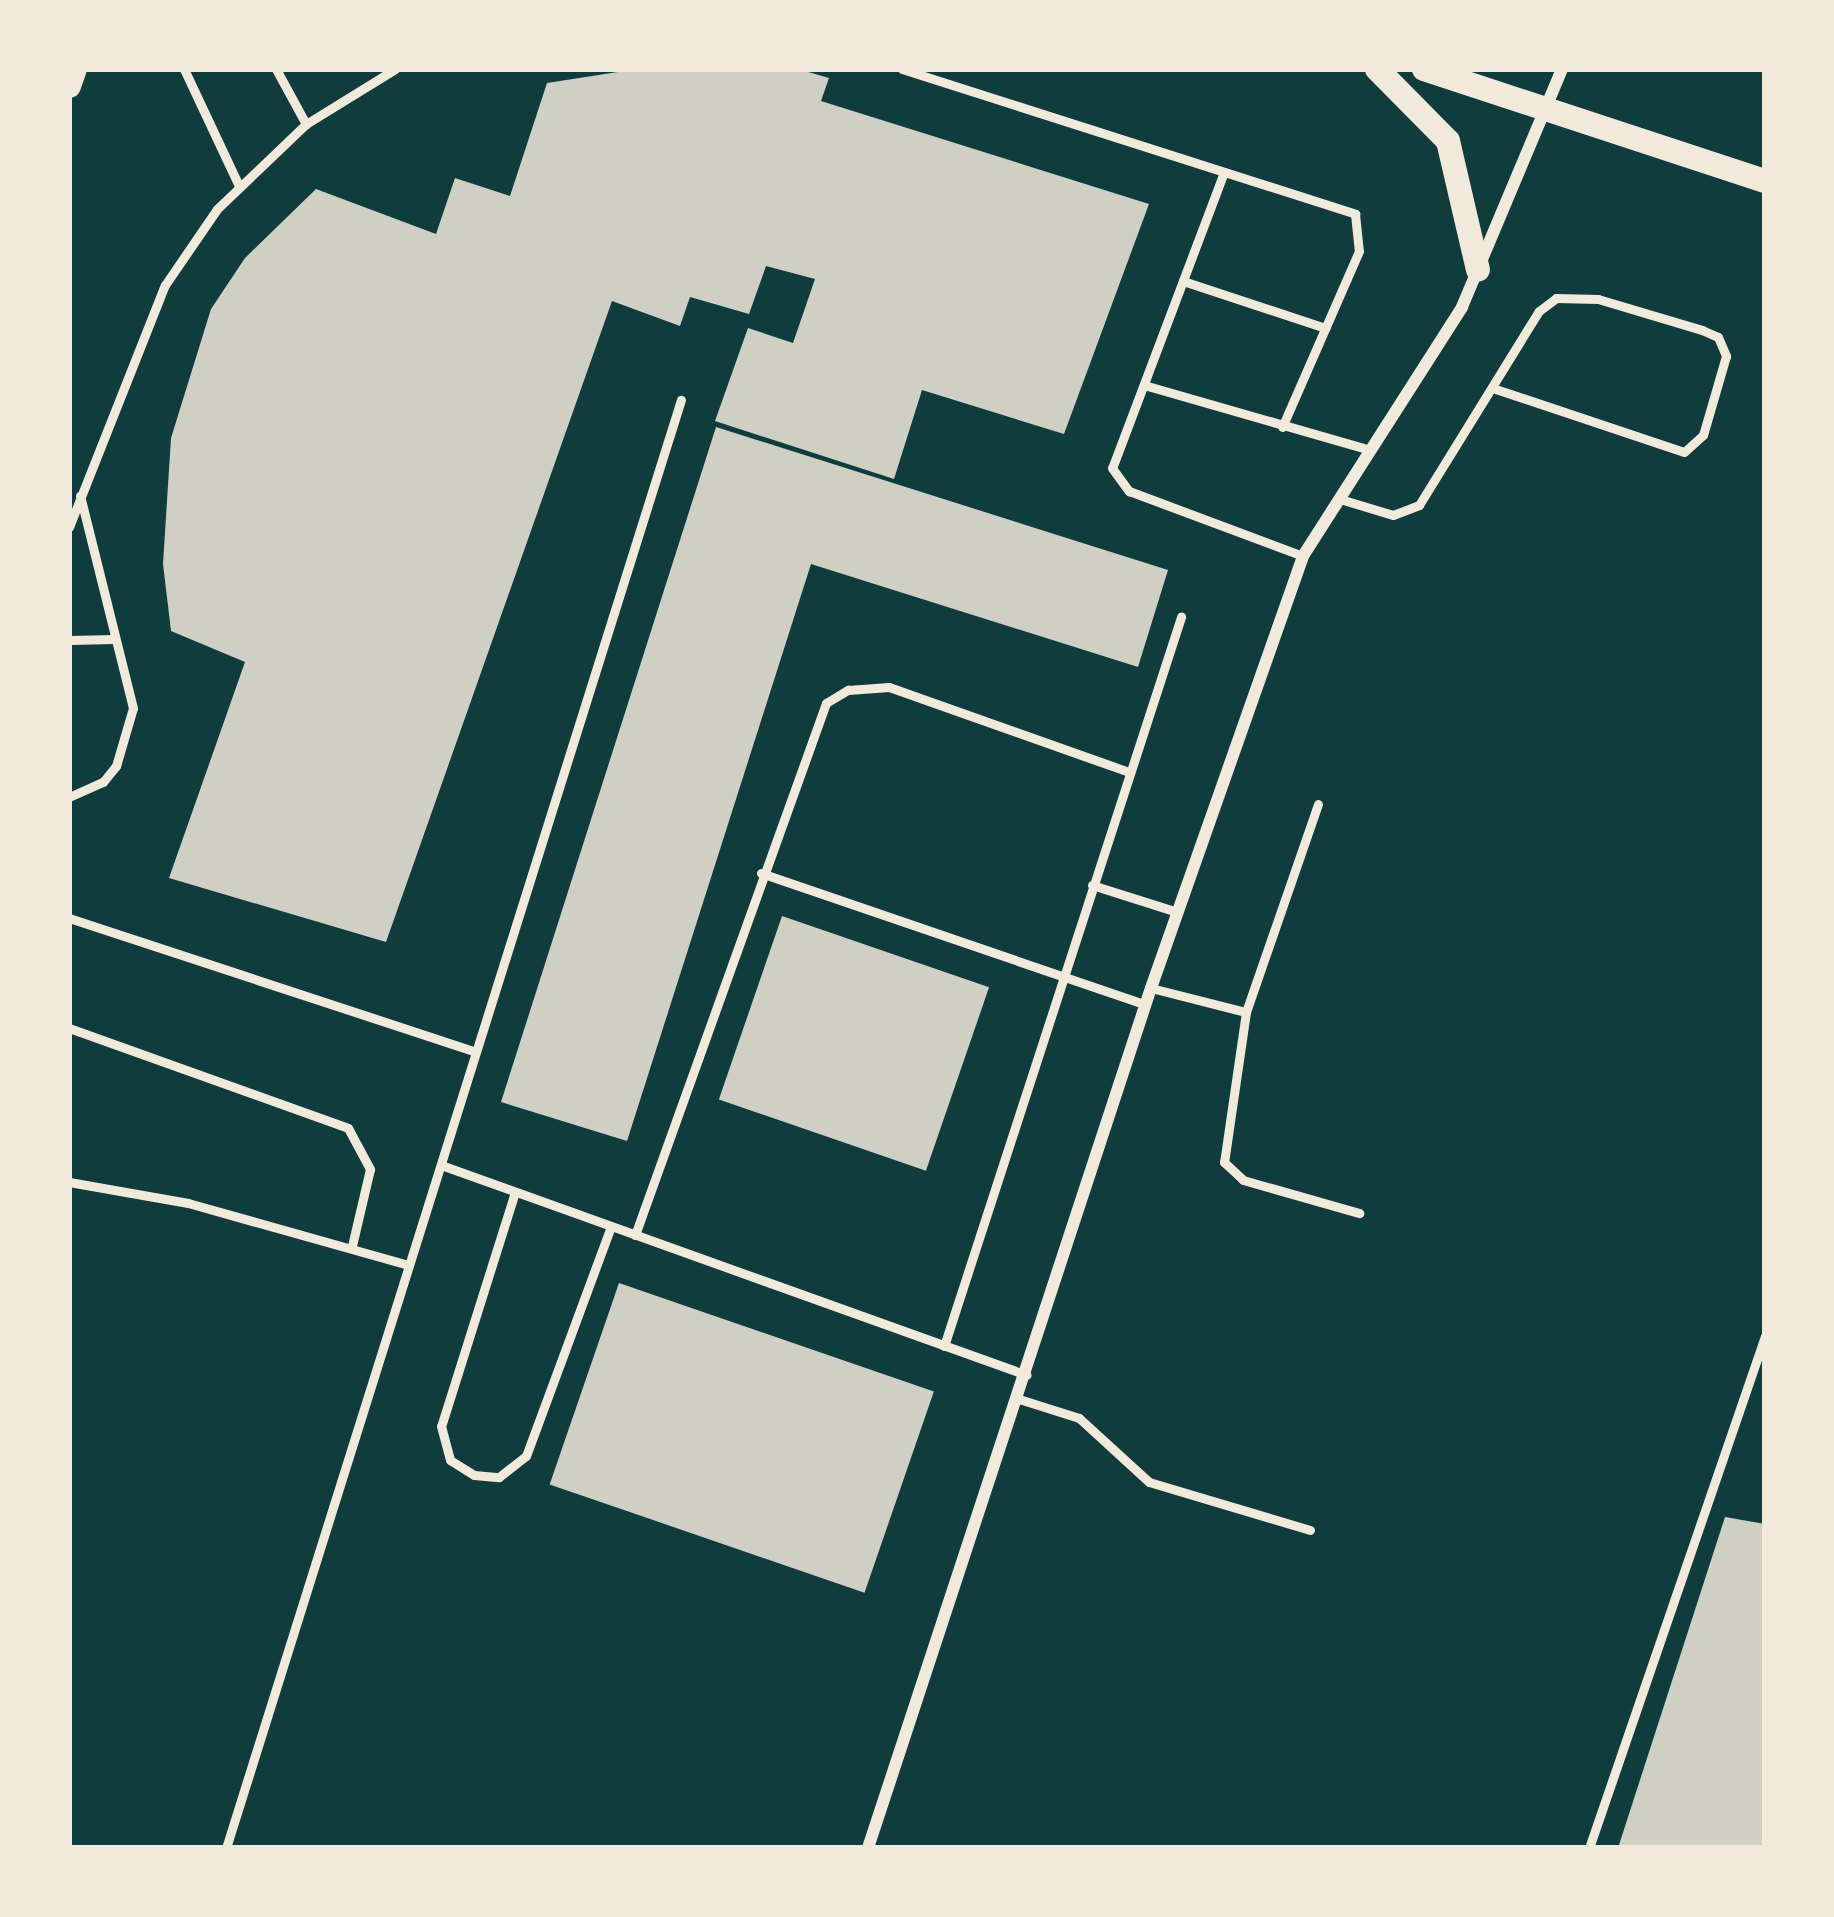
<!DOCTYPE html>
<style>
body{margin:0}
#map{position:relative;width:1834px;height:1917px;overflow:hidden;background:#0f3d3e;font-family:"Playfair Display",serif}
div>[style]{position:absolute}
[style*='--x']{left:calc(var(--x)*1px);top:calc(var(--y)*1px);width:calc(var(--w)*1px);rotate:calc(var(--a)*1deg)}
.building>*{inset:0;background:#cfcfc3;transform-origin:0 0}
.service>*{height:9px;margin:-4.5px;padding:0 4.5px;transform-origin:4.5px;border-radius:4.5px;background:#f1e9da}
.minor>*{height:12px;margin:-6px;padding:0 6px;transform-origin:6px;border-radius:6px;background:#f1e9da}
.secondary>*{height:24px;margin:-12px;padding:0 12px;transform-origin:12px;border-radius:12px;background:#f1e9da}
span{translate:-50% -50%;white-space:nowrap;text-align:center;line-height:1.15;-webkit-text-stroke:10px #f1e9da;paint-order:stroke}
.frame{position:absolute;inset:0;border:72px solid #f1e9da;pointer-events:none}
</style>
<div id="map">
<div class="building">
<div style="clip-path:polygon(637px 69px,798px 69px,829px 78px,821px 101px,1149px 204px,1064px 434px,922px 390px,894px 479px,715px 421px,748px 328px,793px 343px,815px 279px,766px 266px,749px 314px,690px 297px,680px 326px,612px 301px,386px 942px,169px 878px,245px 662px,171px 631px,163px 564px,171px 438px,211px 309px,245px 258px,316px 189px,436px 234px,455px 178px,510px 196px,547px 83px)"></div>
<div style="clip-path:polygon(716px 427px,1168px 570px,1138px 667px,811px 564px,627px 1141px,501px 1102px)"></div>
<div style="left:782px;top:916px;width:219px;height:194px;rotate:19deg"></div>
<div style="left:619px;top:1283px;width:333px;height:213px;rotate:19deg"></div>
<div style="clip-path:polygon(1725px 1517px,1765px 1524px,1765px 1848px,1618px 1848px)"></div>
</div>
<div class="service">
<div style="--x:184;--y:69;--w:129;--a:64.8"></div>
<div style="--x:276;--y:69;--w:63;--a:61.4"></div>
<div style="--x:306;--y:124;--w:105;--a:-31.7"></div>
<div style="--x:902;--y:69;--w:476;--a:17.7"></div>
<div style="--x:1355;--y:214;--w:37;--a:84"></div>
<div style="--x:1359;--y:251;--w:192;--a:113.6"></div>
<div style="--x:1224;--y:172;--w:316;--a:110.7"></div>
<div style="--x:1112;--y:468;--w:29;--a:54"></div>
<div style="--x:1129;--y:491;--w:186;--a:20.5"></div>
<div style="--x:1183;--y:281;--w:150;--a:18.3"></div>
<div style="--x:1144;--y:385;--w:236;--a:16"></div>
<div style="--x:1340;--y:499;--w:55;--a:16.8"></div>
<div style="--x:1393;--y:515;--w:28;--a:-21"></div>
<div style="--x:1419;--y:505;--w:228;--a:-58.3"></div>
<div style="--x:1539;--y:311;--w:21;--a:-37"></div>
<div style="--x:1556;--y:298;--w:42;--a:1.4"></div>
<div style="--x:1598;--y:299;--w:109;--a:16.6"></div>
<div style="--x:1702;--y:330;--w:17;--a:24"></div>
<div style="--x:1718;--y:337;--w:21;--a:67"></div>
<div style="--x:1726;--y:356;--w:82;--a:106.2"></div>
<div style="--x:1703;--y:435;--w:25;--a:138"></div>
<div style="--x:1684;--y:452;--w:198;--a:-161.5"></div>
<div style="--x:69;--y:527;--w:260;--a:-68.4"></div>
<div style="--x:165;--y:285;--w:92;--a:-55.6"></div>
<div style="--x:217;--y:209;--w:123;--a:-43.7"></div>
<div style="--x:69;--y:640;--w:46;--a:-1.2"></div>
<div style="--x:69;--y:797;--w:37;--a:-24"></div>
<div style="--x:103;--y:782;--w:21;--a:-51"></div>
<div style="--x:116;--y:766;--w:60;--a:-73.7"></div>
<div style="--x:133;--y:708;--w:219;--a:-104"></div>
<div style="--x:761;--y:873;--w:407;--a:18.9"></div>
<div style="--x:1092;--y:885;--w:89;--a:17.6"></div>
<div style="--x:69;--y:918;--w:428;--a:18.2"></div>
<div style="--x:1151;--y:988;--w:98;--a:14.2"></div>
<div style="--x:1246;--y:1012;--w:152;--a:98.3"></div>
<div style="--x:1224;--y:1162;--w:26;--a:43"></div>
<div style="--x:1243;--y:1180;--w:121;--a:15.9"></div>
<div style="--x:1246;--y:1012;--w:220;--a:-70.9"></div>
<div style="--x:69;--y:1028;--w:296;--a:19.7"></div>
<div style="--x:348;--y:1128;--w:47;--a:61.8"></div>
<div style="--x:370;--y:1169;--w:79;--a:103.2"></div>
<div style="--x:441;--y:1165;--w:622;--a:19.72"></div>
<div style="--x:69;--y:1182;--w:121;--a:10"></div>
<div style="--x:188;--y:1203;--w:229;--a:15.7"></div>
<div style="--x:515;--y:1192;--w:245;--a:107.5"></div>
<div style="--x:441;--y:1426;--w:35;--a:75"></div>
<div style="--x:450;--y:1460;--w:28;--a:32"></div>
<div style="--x:474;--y:1475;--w:25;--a:5"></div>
<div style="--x:499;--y:1477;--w:34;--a:-38"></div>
<div style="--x:526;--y:1456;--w:245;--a:-69.7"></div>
<div style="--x:635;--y:1235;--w:565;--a:-70.25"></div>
<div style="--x:826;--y:703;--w:26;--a:-31"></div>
<div style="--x:848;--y:690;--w:41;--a:-4.2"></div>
<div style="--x:889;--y:687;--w:255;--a:19.5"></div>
<div style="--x:944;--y:1346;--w:767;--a:-71.99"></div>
<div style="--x:1019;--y:1399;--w:63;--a:17.6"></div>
<div style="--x:1079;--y:1418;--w:95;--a:42.4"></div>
<div style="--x:1149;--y:1482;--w:168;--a:16.6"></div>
<div style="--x:226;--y:1848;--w:1518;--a:-72.56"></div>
<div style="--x:1589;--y:1848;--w:541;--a:-71.03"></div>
</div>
<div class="minor">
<div style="--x:868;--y:1848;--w:905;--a:-71.79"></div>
<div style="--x:1151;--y:988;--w:458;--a:-70.6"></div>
<div style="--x:1303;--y:556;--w:295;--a:-57.4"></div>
<div style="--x:1462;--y:307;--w:258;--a:-67.2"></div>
</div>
<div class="secondary">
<div style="--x:1377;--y:69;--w:101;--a:45.4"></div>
<div style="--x:1448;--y:141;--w:132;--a:76.9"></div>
<div style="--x:1424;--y:69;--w:359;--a:18.2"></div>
<div style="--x:69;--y:86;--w:18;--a:-71"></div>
</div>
<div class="frame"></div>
</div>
